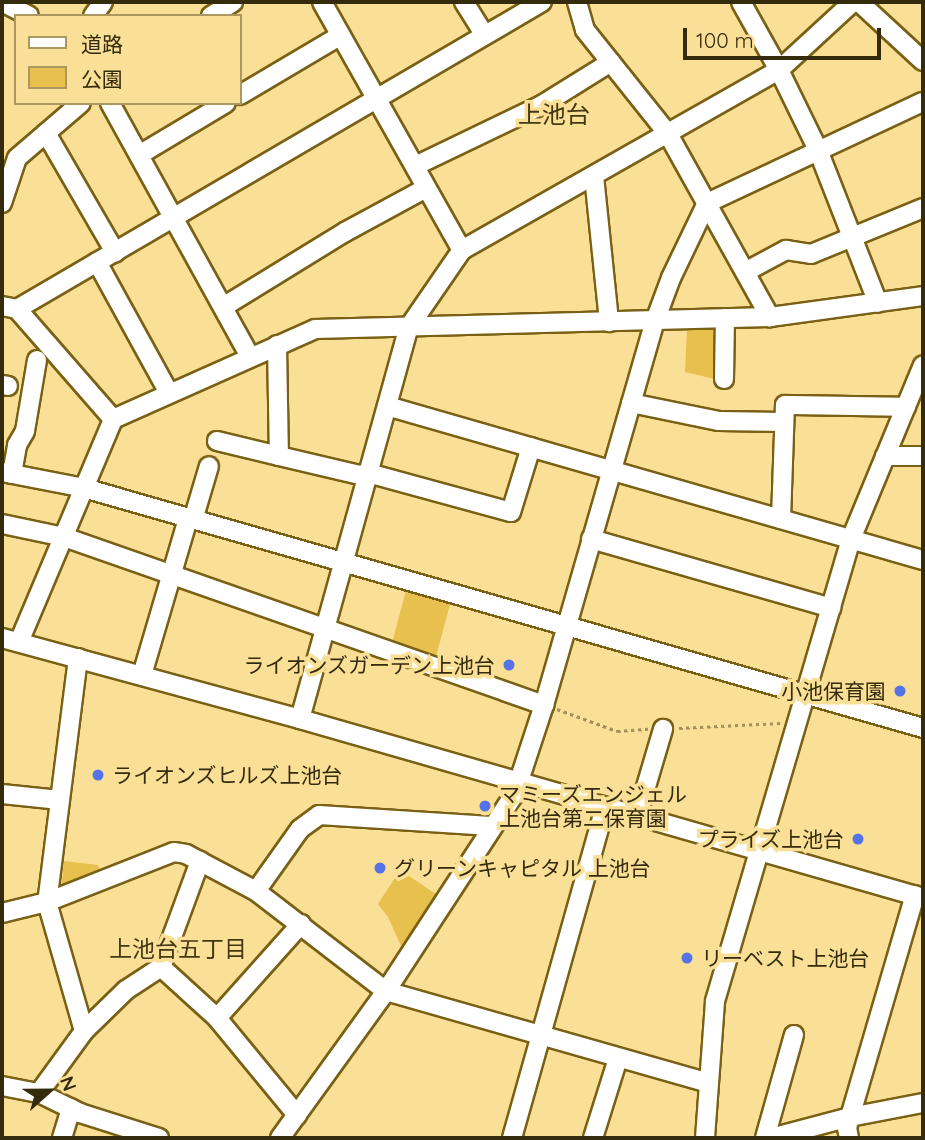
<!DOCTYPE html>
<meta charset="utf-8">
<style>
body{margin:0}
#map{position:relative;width:925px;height:1140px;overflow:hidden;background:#fadf97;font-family:Quicksand,"Noto Sans JP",sans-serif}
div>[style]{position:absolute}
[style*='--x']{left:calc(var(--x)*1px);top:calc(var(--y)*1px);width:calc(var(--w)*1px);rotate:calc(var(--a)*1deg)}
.green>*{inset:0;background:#e8c04e;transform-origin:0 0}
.path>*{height:2.5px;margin-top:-1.25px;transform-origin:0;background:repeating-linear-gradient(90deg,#a4905a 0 3.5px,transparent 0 7px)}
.roads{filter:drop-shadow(2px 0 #796014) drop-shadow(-2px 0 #796014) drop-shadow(0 2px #796014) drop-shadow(0 -2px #796014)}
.minor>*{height:18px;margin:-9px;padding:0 9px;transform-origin:9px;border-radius:9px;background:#fff}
.dots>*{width:19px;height:19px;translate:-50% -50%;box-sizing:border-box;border:4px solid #fadf97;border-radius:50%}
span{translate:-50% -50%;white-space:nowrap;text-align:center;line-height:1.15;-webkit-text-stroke:7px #fadf97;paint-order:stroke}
.poi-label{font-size:21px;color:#342a0c}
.right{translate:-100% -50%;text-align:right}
.left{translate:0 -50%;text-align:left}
.neighbourhood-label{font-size:23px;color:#443712}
.quarter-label{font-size:24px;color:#443712}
.frame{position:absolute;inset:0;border:4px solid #342a0c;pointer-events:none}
.legend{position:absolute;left:14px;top:14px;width:228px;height:91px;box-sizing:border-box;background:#fadf97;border:2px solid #ab975f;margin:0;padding:9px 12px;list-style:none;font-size:21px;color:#342a0c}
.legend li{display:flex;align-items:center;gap:14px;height:35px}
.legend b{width:35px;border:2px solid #ab975f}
.north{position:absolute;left:14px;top:1056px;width:70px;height:70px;-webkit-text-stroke:5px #fadf97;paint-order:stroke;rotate:69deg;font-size:19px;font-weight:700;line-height:28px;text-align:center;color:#342a0c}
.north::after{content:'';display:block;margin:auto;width:24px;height:32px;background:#342a0c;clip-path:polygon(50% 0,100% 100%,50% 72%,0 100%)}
.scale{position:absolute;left:683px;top:28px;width:198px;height:32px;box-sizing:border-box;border:4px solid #342a0c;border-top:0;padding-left:9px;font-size:21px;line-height:24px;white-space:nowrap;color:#342a0c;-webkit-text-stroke:5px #fadf97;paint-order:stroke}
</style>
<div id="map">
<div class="green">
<div style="clip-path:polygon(720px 328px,719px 380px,685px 372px,687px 329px)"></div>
<div style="left:407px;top:587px;width:46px;height:64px;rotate:15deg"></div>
<div style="clip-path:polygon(64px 861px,98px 865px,101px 873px,61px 889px)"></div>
<div style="clip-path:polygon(400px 870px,439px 896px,404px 953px,388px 917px,378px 904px)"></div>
</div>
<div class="path">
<div style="--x:557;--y:709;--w:64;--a:20.1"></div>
<div style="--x:617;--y:731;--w:31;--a:-4"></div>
<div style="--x:679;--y:728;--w:102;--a:-2.8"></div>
</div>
<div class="roads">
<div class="minor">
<div style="--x:2;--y:2;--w:30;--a:27"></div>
<div style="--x:322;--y:2;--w:285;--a:60.6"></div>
<div style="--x:464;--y:2;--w:38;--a:58"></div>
<div style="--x:577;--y:2;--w:29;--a:74"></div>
<div style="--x:585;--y:30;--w:133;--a:51.4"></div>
<div style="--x:668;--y:134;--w:210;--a:60.9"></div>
<div style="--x:741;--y:2;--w:78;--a:60.8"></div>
<div style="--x:779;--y:70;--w:89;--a:64"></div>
<div style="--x:818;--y:150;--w:164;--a:68.6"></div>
<div style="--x:859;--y:2;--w:87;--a:42.7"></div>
<div style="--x:93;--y:16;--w:17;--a:-54"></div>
<div style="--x:211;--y:16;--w:26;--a:-32"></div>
<div style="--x:240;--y:95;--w:117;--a:-30.7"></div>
<div style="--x:110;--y:103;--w:290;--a:61.1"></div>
<div style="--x:46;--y:133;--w:138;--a:59.9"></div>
<div style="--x:139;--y:155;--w:101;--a:-30.9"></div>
<div style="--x:415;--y:166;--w:141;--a:-25.7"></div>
<div style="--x:542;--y:105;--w:81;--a:-31.9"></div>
<div style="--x:594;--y:176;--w:147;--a:84.1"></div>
<div style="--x:2;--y:203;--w:47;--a:-71.6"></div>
<div style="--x:17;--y:158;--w:84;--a:-40.7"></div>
<div style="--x:97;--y:262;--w:149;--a:61.2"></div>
<div style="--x:745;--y:272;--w:47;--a:-28.2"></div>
<div style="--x:786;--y:250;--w:25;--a:9"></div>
<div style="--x:811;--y:254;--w:121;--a:-22.3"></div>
<div style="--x:2;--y:306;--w:15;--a:11"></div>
<div style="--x:17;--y:309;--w:608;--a:-30.32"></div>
<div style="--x:223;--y:307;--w:143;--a:-31.6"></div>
<div style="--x:345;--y:232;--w:92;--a:-28.5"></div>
<div style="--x:17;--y:309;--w:146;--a:48.9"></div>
<div style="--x:277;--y:345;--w:111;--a:89"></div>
<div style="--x:279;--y:456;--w:83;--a:13.2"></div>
<div style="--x:360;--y:475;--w:8;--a:-14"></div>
<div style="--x:368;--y:473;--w:148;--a:15.3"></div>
<div style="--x:511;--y:512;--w:68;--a:-72.9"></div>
<div style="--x:724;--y:379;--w:61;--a:-89.1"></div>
<div style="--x:2;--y:385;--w:6;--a:9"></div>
<div style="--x:631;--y:403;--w:90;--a:11.6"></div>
<div style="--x:719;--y:421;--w:65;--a:0.9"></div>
<div style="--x:387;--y:406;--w:558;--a:16.03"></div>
<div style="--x:217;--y:441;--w:64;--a:13.6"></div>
<div style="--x:885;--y:456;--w:38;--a:0"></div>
<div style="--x:2;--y:472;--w:84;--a:11"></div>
<div style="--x:84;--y:488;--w:873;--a:15.96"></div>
<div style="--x:12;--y:474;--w:29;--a:-80"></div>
<div style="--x:17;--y:445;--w:16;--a:-60"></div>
<div style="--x:25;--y:431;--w:72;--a:-80.4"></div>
<div style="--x:781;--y:519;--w:114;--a:-88"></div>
<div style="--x:785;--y:405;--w:121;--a:0.9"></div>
<div style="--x:193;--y:520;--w:56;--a:-73.5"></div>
<div style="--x:2;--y:524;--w:63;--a:11.8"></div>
<div style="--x:64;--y:537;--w:509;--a:19.29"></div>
<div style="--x:591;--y:539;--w:250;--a:16"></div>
<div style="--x:2;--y:638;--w:309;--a:15.2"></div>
<div style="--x:300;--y:719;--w:648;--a:16.03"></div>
<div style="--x:19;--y:642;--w:242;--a:-67.1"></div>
<div style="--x:113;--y:419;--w:221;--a:-24"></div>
<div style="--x:315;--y:329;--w:455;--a:-1.5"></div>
<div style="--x:770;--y:317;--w:154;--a:-7.8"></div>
<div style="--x:78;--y:658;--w:246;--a:97.2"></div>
<div style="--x:47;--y:902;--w:134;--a:74"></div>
<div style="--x:142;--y:675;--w:163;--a:-73.6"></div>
<div style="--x:300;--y:719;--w:407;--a:-74.5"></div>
<div style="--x:409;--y:327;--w:93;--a:-55.5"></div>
<div style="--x:462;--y:250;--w:365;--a:-29.6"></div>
<div style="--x:779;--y:70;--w:100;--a:-42.6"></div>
<div style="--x:2;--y:794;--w:58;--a:5.9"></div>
<div style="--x:637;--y:817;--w:92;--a:-73.5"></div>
<div style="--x:256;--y:891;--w:76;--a:-54.6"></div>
<div style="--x:300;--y:829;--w:24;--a:-36"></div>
<div style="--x:319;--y:815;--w:172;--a:3.7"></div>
<div style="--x:2;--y:913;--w:46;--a:-13.7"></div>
<div style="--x:47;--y:902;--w:136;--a:-21.5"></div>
<div style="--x:174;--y:852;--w:12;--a:9"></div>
<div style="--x:186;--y:854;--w:79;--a:27.9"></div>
<div style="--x:256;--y:891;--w:164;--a:37.6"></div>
<div style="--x:386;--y:991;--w:335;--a:15.9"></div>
<div style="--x:161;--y:967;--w:76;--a:42.3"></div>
<div style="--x:217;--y:1018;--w:126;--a:50.5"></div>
<div style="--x:217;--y:1018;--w:126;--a:-48.2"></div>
<div style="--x:2;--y:1086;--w:38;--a:11"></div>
<div style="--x:39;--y:1093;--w:46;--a:26"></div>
<div style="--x:80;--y:1113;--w:83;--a:17.6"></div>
<div style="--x:39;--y:1093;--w:77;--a:-54"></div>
<div style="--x:84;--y:1031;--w:59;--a:-44.3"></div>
<div style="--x:126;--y:990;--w:42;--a:-33.3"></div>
<div style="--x:161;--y:967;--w:113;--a:-69.8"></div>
<div style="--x:62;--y:1138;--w:31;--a:-73"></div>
<div style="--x:280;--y:1138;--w:181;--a:-54.2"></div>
<div style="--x:386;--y:991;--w:236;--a:-56.9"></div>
<div style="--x:515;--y:793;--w:93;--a:-71.8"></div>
<div style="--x:544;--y:705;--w:400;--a:-73.9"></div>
<div style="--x:655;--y:321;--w:46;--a:-69.6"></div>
<div style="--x:671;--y:278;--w:83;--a:-64.4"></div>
<div style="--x:707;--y:203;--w:238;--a:-25.1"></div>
<div style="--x:512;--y:1138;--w:344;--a:-74.3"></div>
<div style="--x:593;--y:1138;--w:84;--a:-72.6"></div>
<div style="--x:705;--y:1138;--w:137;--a:-85.8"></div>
<div style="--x:715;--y:1001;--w:482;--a:-73.6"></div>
<div style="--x:851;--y:539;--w:188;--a:-67.5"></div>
<div style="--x:765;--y:1138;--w:107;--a:-74.3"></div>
<div style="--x:771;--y:1138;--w:82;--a:-14.9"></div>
<div style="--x:850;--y:1117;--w:74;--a:-10.9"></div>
<div style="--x:849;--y:1138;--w:10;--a:-101"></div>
<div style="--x:847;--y:1128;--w:11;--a:-75"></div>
<div style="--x:850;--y:1117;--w:231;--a:-73.7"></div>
</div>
</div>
<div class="dots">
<div style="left:509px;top:665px;background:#5572e7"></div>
<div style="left:900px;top:691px;background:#5572e7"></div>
<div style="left:98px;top:775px;background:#5572e7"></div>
<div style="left:485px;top:806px;background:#5572e7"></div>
<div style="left:858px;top:839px;background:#5572e7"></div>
<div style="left:380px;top:868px;background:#5572e7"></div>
<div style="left:687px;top:958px;background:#5572e7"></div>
</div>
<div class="poi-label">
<span class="right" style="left:495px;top:665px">ライオンズガーデン上池台</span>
<span class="right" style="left:886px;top:691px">小池保育園</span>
<span class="left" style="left:112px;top:775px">ライオンズヒルズ上池台</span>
<span class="left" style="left:499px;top:806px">マミーズエンジェル<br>上池台第二保育園</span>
<span class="right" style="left:844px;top:839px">プライズ上池台</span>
<span class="left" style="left:394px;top:868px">グリーンキャピタル 上池台</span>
<span class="left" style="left:701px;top:958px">リーベスト上池台</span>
</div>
<div class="neighbourhood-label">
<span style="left:178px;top:949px">上池台五丁目</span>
</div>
<div class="quarter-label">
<span style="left:554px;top:115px">上池台</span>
</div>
<div class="frame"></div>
<ul class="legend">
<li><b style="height:9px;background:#fff"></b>道路</li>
<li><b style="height:19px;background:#e8c04e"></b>公園</li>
</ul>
<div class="north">N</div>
<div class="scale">100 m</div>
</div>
